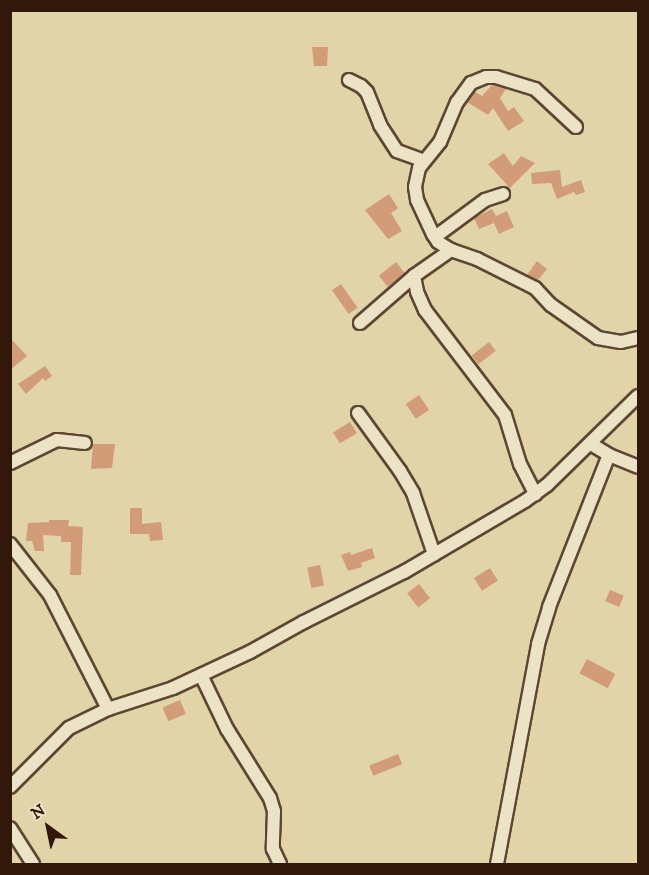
<!DOCTYPE html>
<style>
body{margin:0}
#map{position:relative;width:649px;height:875px;overflow:hidden;background:#e2d4a9;font-family:"IM FELL DW Pica",serif}
div>[style]{position:absolute}
[style*='--x']{left:calc(var(--x)*1px);top:calc(var(--y)*1px);width:calc(var(--w)*1px);rotate:calc(var(--a)*1deg)}
.building>*{inset:0;background:#d29c78;transform-origin:0 0}
.roads{filter:drop-shadow(2px 0 #5d4732) drop-shadow(-2px 0 #5d4732) drop-shadow(0 2px #5d4732) drop-shadow(0 -2px #5d4732)}
.minor>*{height:12px;margin:-6px;padding:0 6px;transform-origin:6px;border-radius:6px;background:#ece3c7}
span{translate:-50% -50%;white-space:nowrap;text-align:center;line-height:1.15;-webkit-text-stroke:5px #ece3c7;paint-order:stroke}
.frame{position:absolute;inset:0;border:12px solid #31180a;pointer-events:none}
.north{position:absolute;left:18px;top:797px;width:60px;height:60px;-webkit-text-stroke:4px #ece3c7;paint-order:stroke;rotate:327deg;font-size:16px;font-weight:700;line-height:24px;text-align:center;color:#31180a}
.north::after{content:'';display:block;margin:auto;width:21px;height:27px;background:#31180a;clip-path:polygon(50% 0,100% 100%,50% 72%,0 100%)}
</style>
<div id="map">
<div class="building">
<div style="clip-path:polygon(312px 47px,328px 47px,327px 66px,314px 66px)"></div>
<div style="clip-path:polygon(492px 85px,506px 89px,500px 98px,508px 111px,514px 107px,524px 121px,508px 131px,493px 108px,488px 115px,467px 102px,475px 92px,482px 96px)"></div>
<div style="clip-path:polygon(504px 153px,513px 166px,521px 156px,535px 163px,510px 188px,488px 164px)"></div>
<div style="clip-path:polygon(560px 170px,562px 187px,581px 180px,585px 192px,576px 195px,574px 192px,557px 199px,551px 183px,532px 184px,531px 173px)"></div>
<div style="clip-path:polygon(389px 194px,398px 208px,391px 213px,402px 231px,388px 239px,365px 210px)"></div>
<div style="clip-path:polygon(492px 209px,496px 216px,507px 211px,514px 227px,499px 234px,494px 223px,479px 229px,474px 218px)"></div>
<div style="clip-path:polygon(537px 261px,547px 269px,538px 280px,527px 275px)"></div>
<div style="left:396px;top:262px;width:14px;height:22px;rotate:51deg"></div>
<div style="left:341px;top:284px;width:29px;height:11px;rotate:55deg"></div>
<div style="clip-path:polygon(10px 338px,27px 356px,10px 370px)"></div>
<div style="left:489px;top:342px;width:11px;height:22px;rotate:52deg"></div>
<div style="clip-path:polygon(45px 366px,52px 376px,45px 381px,43px 378px,26px 394px,18px 384px)"></div>
<div style="left:419px;top:395px;width:18px;height:16px;rotate:56deg"></div>
<div style="left:350px;top:422px;width:13px;height:20px;rotate:58deg"></div>
<div style="clip-path:polygon(93px 444px,115px 444px,112px 468px,91px 469px)"></div>
<div style="clip-path:polygon(130px 508px,142px 508px,142px 524px,161px 522px,163px 540px,150px 541px,149px 534px,130px 534px)"></div>
<div style="clip-path:polygon(49px 520px,69px 520px,68px 526px,83px 527px,81px 575px,70px 575px,71px 542px,61px 542px,61px 536px,43px 535px,44px 551px,35px 551px,32px 541px,26px 541px,28px 523px,49px 522px)"></div>
<div style="clip-path:polygon(372px 548px,375px 558px,361px 563px,362px 567px,348px 571px,341px 555px,350px 552px,351px 555px)"></div>
<div style="left:320px;top:565px;width:21px;height:13px;rotate:79deg"></div>
<div style="left:490px;top:568px;width:15px;height:19px;rotate:58deg"></div>
<div style="left:419px;top:584px;width:18px;height:15px;rotate:52deg"></div>
<div style="left:610px;top:590px;width:15px;height:12px;rotate:23deg"></div>
<div style="left:587px;top:659px;width:32px;height:16px;rotate:28deg"></div>
<div style="left:180px;top:700px;width:15px;height:19px;rotate:67deg"></div>
<div style="left:398px;top:754px;width:11px;height:31px;rotate:68deg"></div>
</div>
<div class="roads">
<div class="minor">
<div style="--x:349;--y:80;--w:13;--a:27"></div>
<div style="--x:361;--y:86;--w:8;--a:45"></div>
<div style="--x:367;--y:92;--w:35;--a:68"></div>
<div style="--x:380;--y:125;--w:31;--a:57"></div>
<div style="--x:397;--y:151;--w:29;--a:20"></div>
<div style="--x:576;--y:127;--w:56;--a:-137.2"></div>
<div style="--x:535;--y:89;--w:41;--a:-162.9"></div>
<div style="--x:496;--y:77;--w:10;--a:180"></div>
<div style="--x:486;--y:77;--w:16;--a:158"></div>
<div style="--x:471;--y:83;--w:24;--a:126"></div>
<div style="--x:457;--y:102;--w:43;--a:113"></div>
<div style="--x:440;--y:142;--w:33;--a:129"></div>
<div style="--x:419;--y:168;--w:19;--a:102"></div>
<div style="--x:415;--y:187;--w:13;--a:81"></div>
<div style="--x:417;--y:200;--w:38;--a:65"></div>
<div style="--x:433;--y:234;--w:9;--a:58"></div>
<div style="--x:438;--y:242;--w:15;--a:32"></div>
<div style="--x:451;--y:250;--w:28;--a:19"></div>
<div style="--x:477;--y:259;--w:65;--a:26.6"></div>
<div style="--x:535;--y:288;--w:23;--a:47"></div>
<div style="--x:551;--y:305;--w:57;--a:35.1"></div>
<div style="--x:598;--y:338;--w:23;--a:10"></div>
<div style="--x:621;--y:342;--w:17;--a:-13"></div>
<div style="--x:435;--y:237;--w:62;--a:-36.5"></div>
<div style="--x:485;--y:200;--w:19;--a:-18"></div>
<div style="--x:414;--y:276;--w:16;--a:79"></div>
<div style="--x:417;--y:292;--w:20;--a:66"></div>
<div style="--x:425;--y:310;--w:132;--a:52.7"></div>
<div style="--x:505;--y:415;--w:51;--a:73"></div>
<div style="--x:520;--y:464;--w:34;--a:63"></div>
<div style="--x:360;--y:323;--w:72;--a:-41"></div>
<div style="--x:414;--y:276;--w:45;--a:-35.1"></div>
<div style="--x:358;--y:413;--w:72;--a:54.1"></div>
<div style="--x:400;--y:471;--w:26;--a:59"></div>
<div style="--x:413;--y:493;--w:65;--a:71"></div>
<div style="--x:591;--y:444;--w:21;--a:31"></div>
<div style="--x:609;--y:455;--w:31;--a:22"></div>
<div style="--x:10;--y:463;--w:52;--a:-26.1"></div>
<div style="--x:57;--y:440;--w:28;--a:6"></div>
<div style="--x:10;--y:544;--w:65;--a:51.9"></div>
<div style="--x:50;--y:595;--w:128;--a:63"></div>
<div style="--x:201;--y:675;--w:60;--a:64.3"></div>
<div style="--x:227;--y:729;--w:81;--a:58.1"></div>
<div style="--x:270;--y:798;--w:14;--a:73"></div>
<div style="--x:274;--y:811;--w:38;--a:92"></div>
<div style="--x:273;--y:849;--w:17;--a:65"></div>
<div style="--x:10;--y:787;--w:83;--a:-45"></div>
<div style="--x:69;--y:728;--w:43;--a:-26"></div>
<div style="--x:108;--y:709;--w:68;--a:-17.9"></div>
<div style="--x:173;--y:688;--w:85;--a:-25.1"></div>
<div style="--x:250;--y:652;--w:62;--a:-29.1"></div>
<div style="--x:304;--y:622;--w:112;--a:-26.6"></div>
<div style="--x:404;--y:572;--w:140;--a:-30.4"></div>
<div style="--x:525;--y:501;--w:27;--a:-36"></div>
<div style="--x:547;--y:485;--w:127;--a:-44.4"></div>
<div style="--x:10;--y:828;--w:43;--a:57.4"></div>
<div style="--x:497;--y:864;--w:224;--a:-79.4"></div>
<div style="--x:538;--y:644;--w:39;--a:-73"></div>
<div style="--x:549;--y:607;--w:163;--a:-68.5"></div>
</div>
</div>
<div class="frame"></div>
<div class="north">N</div>
</div>
